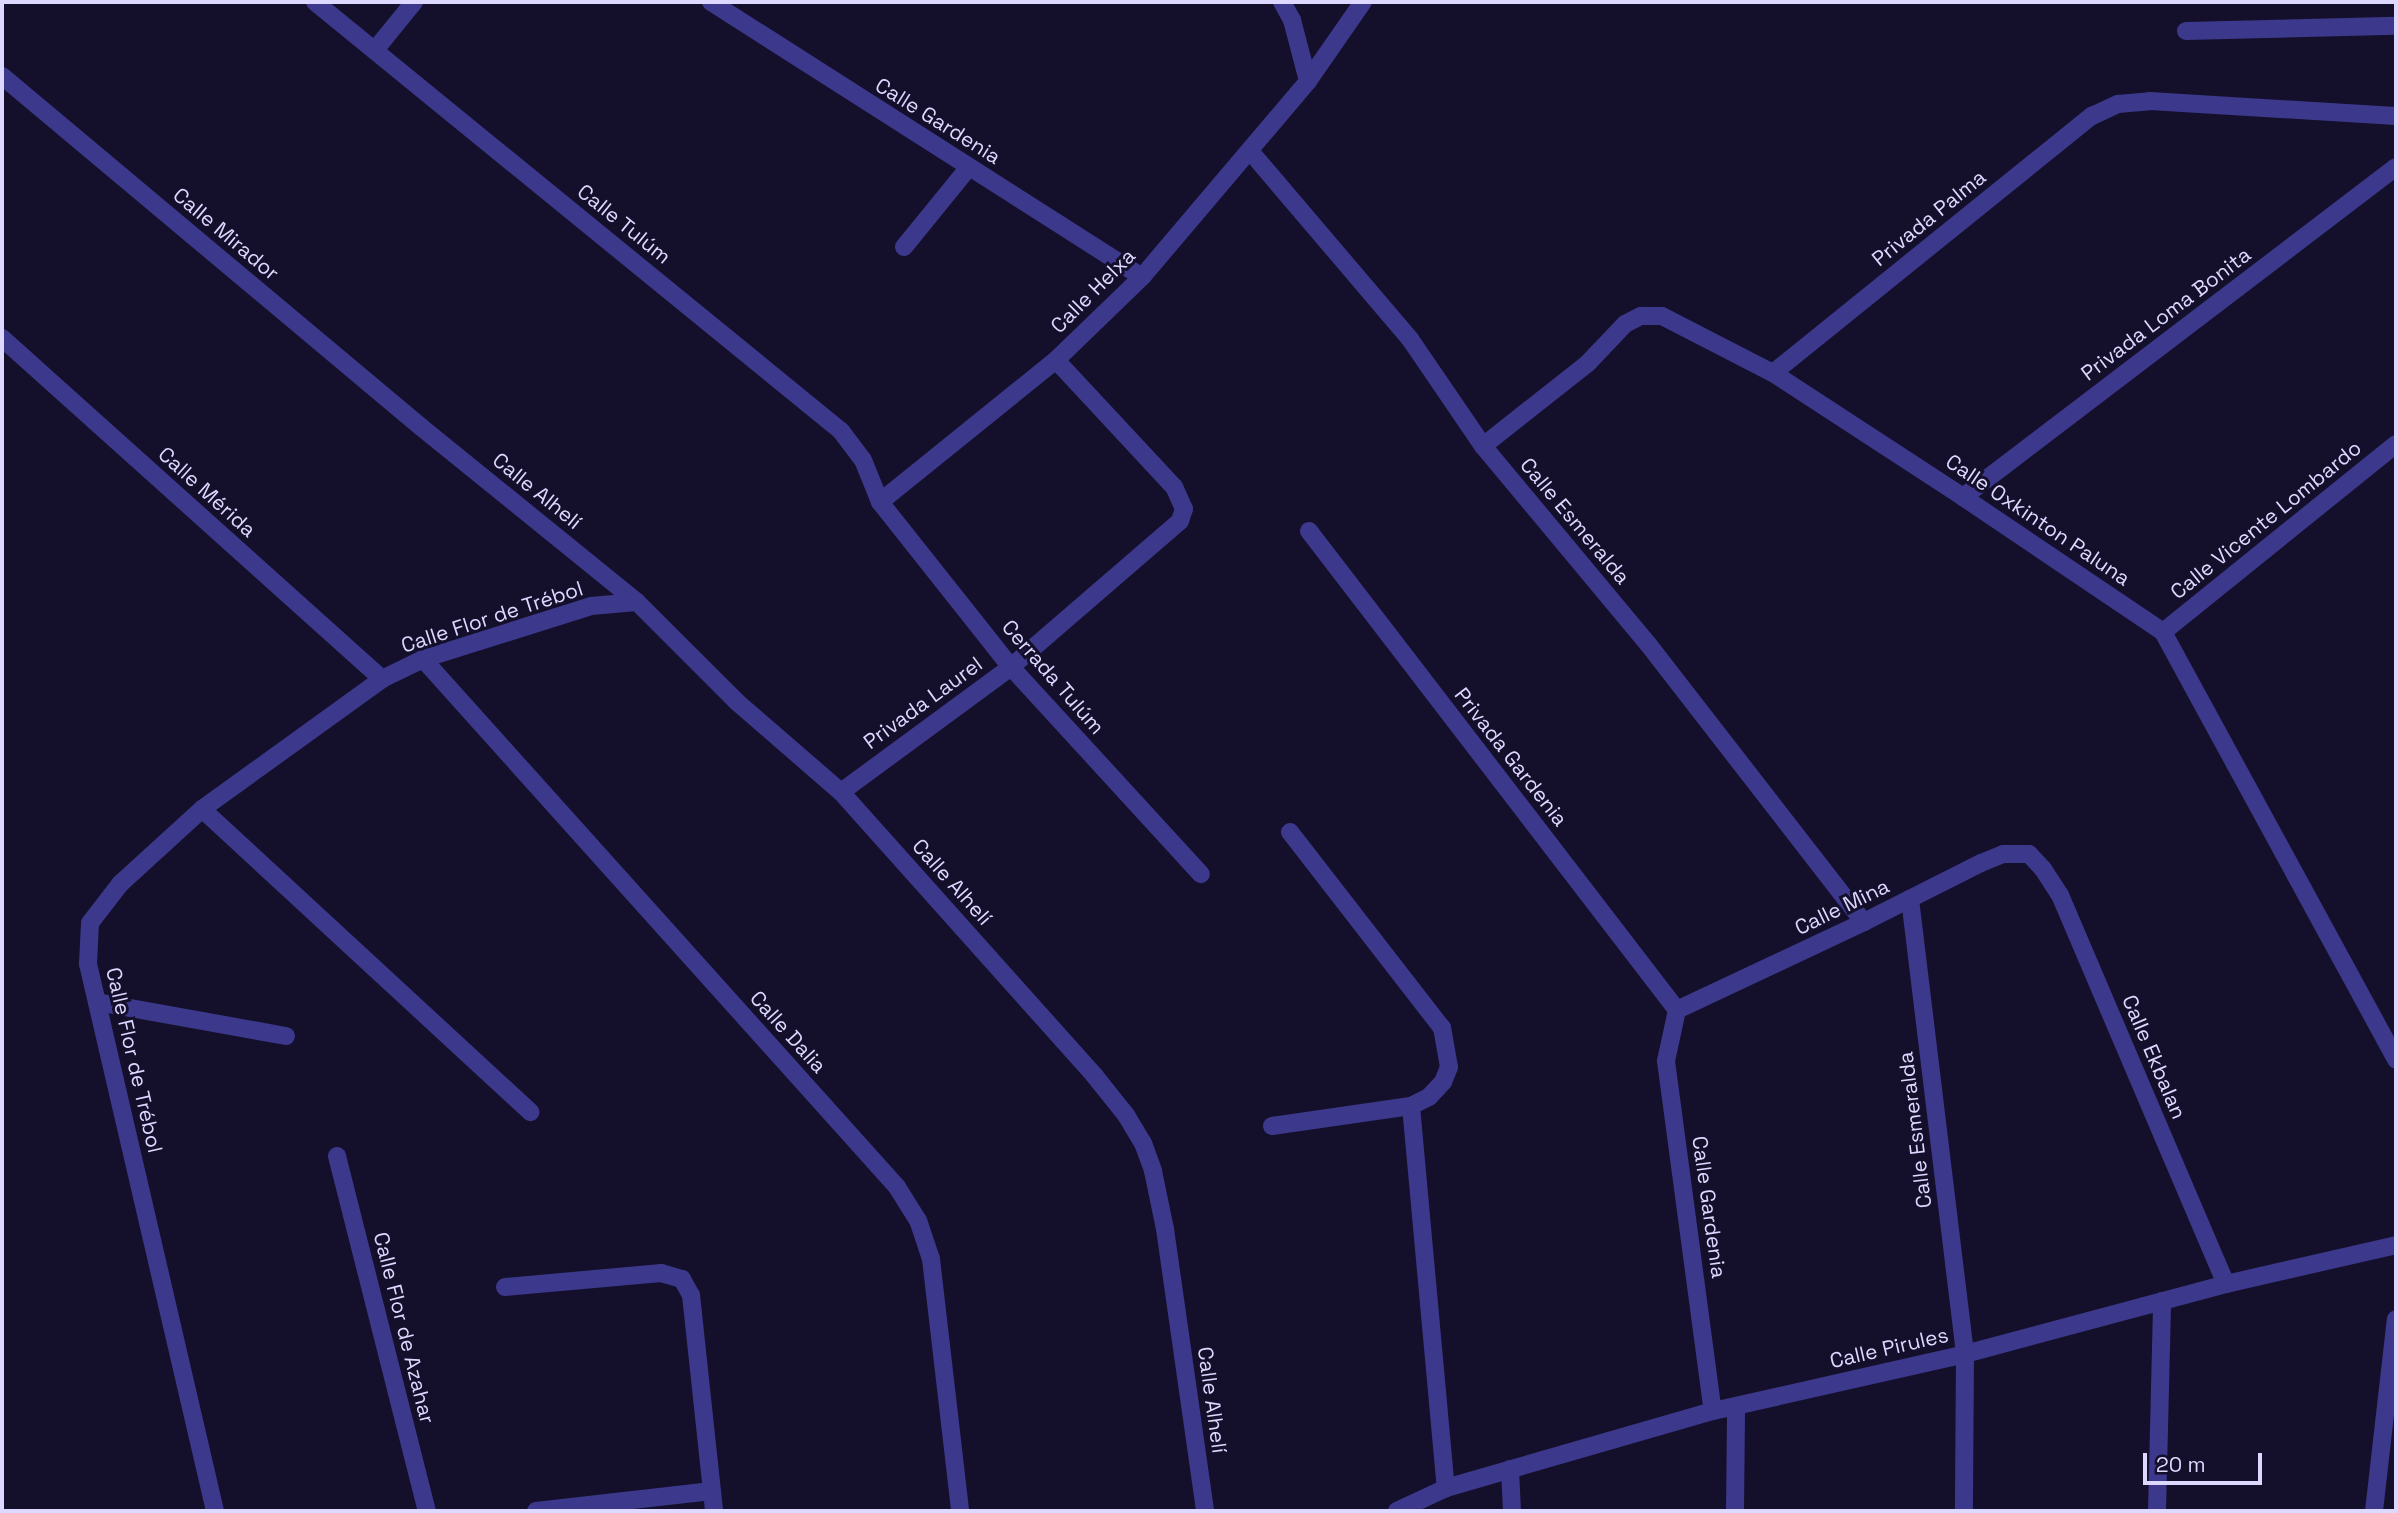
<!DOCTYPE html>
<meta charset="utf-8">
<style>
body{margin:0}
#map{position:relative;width:2398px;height:1513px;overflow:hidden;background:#140f2a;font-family:"Space Grotesk",sans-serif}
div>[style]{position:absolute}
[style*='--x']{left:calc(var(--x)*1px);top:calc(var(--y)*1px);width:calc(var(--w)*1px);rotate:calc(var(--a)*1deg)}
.minor>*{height:18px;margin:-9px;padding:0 9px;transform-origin:9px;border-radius:9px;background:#3c388b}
.tertiary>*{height:18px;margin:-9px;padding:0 9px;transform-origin:9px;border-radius:9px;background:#3c388b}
span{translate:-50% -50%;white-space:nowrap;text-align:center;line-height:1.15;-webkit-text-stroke:6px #140f2a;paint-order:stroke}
.street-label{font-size:21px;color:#ddd8ff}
.frame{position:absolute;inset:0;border:4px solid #ddd8ff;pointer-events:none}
.scale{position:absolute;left:2143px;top:1453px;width:119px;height:32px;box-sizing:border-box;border:4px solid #ddd8ff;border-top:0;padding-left:9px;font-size:21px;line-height:24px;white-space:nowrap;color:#ddd8ff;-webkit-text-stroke:5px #140f2a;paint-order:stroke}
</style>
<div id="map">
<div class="minor">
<div style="--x:315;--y:2;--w:679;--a:39.2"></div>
<div style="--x:841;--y:431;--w:36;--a:53"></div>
<div style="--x:863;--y:460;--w:45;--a:68"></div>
<div style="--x:880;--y:502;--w:211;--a:51.6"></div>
<div style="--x:1011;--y:667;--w:281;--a:47.5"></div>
<div style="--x:711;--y:2;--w:511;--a:32.54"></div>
<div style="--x:1282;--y:2;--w:21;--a:61"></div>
<div style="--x:1292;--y:20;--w:63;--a:75.3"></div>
<div style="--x:2186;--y:31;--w:210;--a:-1.4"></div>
<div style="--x:375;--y:50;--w:62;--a:-50.9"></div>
<div style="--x:1250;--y:151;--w:247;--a:49.6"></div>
<div style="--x:1410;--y:339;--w:130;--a:55.7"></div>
<div style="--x:1483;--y:446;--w:258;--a:50.2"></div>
<div style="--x:1648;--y:644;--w:352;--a:52.2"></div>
<div style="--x:904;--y:247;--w:103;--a:-50.9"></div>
<div style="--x:2;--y:338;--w:511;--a:41.9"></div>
<div style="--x:1773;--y:373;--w:410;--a:-38.9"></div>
<div style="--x:2092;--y:116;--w:29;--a:-25"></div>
<div style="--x:2118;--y:104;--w:32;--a:-5"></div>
<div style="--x:2150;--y:101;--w:246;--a:3.5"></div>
<div style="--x:1483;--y:446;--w:134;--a:-38.3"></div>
<div style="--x:1588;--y:363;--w:54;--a:-46.5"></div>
<div style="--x:1625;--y:324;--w:18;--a:-27"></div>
<div style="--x:1641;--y:316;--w:21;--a:0"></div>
<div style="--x:1662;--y:316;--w:125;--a:27.2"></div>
<div style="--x:1773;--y:373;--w:227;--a:33.1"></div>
<div style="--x:1963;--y:497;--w:241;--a:34"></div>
<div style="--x:2163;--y:632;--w:487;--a:61.4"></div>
<div style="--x:1963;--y:497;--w:544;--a:-37.31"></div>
<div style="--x:880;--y:502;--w:226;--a:-38.9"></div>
<div style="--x:1056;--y:360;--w:120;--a:-44"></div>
<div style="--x:1142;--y:277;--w:257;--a:-49.7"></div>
<div style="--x:1308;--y:81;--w:96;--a:-55.2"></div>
<div style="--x:1309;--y:531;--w:604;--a:52.47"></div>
<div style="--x:2163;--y:632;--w:299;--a:-38.9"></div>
<div style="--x:423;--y:659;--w:710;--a:48.08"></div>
<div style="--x:897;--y:1187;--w:39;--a:58"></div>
<div style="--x:918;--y:1220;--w:41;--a:71.6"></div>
<div style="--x:931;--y:1259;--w:254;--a:83.4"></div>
<div style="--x:841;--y:792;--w:211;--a:-36.3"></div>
<div style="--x:1011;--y:667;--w:223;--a:-40.8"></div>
<div style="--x:1180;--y:521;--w:13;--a:-72"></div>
<div style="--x:1184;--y:509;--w:24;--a:-114"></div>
<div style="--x:1174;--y:487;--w:173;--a:-132.9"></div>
<div style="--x:202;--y:809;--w:447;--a:42.7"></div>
<div style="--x:1910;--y:899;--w:458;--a:83.1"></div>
<div style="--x:1965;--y:1354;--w:157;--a:90.4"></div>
<div style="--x:97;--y:1002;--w:192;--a:10.2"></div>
<div style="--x:1677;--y:1010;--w:207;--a:-25.2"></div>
<div style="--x:1864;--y:922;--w:131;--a:-26.8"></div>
<div style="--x:1981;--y:863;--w:24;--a:-22"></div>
<div style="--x:2003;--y:854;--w:26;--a:0"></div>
<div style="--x:2029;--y:854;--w:21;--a:47"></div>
<div style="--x:2043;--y:869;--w:31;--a:57"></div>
<div style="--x:2060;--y:895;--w:423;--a:66.9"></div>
<div style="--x:1677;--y:1010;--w:52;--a:102.2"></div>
<div style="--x:1666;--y:1061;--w:353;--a:82.4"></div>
<div style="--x:1411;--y:1106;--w:384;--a:84.8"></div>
<div style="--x:1272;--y:1126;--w:140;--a:-8.2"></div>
<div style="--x:1411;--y:1106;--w:20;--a:-27"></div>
<div style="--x:1429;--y:1097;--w:21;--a:-47"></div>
<div style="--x:1443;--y:1082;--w:16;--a:-68"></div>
<div style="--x:1449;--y:1067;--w:40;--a:-100"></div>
<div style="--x:1442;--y:1028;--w:248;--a:-127.8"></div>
<div style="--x:337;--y:1156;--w:366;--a:75.8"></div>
<div style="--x:505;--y:1287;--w:157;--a:-5.1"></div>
<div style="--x:661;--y:1273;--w:22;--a:16"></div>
<div style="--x:682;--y:1279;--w:18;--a:61"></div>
<div style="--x:691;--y:1295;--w:217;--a:83.9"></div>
<div style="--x:1510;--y:1469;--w:42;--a:87.3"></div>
<div style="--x:215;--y:1511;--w:562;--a:-103.07"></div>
<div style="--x:88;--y:964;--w:41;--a:-87.2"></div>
<div style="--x:90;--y:923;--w:49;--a:-52.4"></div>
<div style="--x:120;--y:884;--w:111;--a:-42.4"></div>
<div style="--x:202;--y:809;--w:222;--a:-35.8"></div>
<div style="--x:382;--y:679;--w:46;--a:-26"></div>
<div style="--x:423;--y:659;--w:176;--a:-17.5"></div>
<div style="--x:591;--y:606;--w:46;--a:-5"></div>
<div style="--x:536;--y:1511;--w:177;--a:-6.5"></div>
<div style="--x:1735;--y:1511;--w:104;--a:-89.4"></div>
<div style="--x:2157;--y:1511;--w:210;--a:-88.6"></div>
<div style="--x:2374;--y:1511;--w:193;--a:-83.5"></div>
</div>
<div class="tertiary">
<div style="--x:2;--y:76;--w:547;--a:39.95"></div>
<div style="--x:421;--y:427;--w:278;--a:39"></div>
<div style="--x:637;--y:602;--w:141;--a:45"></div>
<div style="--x:737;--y:702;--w:138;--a:40.9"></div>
<div style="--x:841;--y:792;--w:380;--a:48.2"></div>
<div style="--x:1094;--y:1075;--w:51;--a:51.3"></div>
<div style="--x:1126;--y:1115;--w:33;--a:59"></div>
<div style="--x:1143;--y:1143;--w:30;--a:70"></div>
<div style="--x:1153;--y:1171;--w:59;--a:78.3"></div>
<div style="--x:1165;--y:1229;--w:285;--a:81.9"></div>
<div style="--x:1397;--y:1511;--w:54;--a:-25.1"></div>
<div style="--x:1446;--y:1488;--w:278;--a:-16.1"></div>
<div style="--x:1713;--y:1411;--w:258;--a:-12.7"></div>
<div style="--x:1965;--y:1354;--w:270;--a:-15"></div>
<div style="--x:2226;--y:1284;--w:174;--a:-12.9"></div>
</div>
<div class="street-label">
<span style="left:938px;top:121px;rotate:32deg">Calle Gardenia</span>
<span style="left:1929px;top:218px;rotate:-39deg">Privada Palma</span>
<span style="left:624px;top:224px;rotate:39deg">Calle Tulúm</span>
<span style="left:226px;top:234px;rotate:40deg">Calle Mirador</span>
<span style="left:1093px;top:291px;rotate:-45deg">Calle Helxa</span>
<span style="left:2166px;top:314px;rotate:-37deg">Privada Loma Bonita</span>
<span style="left:537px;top:491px;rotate:39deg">Calle Alhelí</span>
<span style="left:207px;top:492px;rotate:42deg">Calle Mérida</span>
<span style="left:2038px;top:520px;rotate:34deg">Calle Oxkinton Paluna</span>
<span style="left:2266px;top:520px;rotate:-39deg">Calle Vicente Lombardo</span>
<span style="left:1575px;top:521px;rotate:50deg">Calle Esmeralda</span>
<span style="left:492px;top:617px;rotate:-18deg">Calle Flor de Trébol</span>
<span style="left:1053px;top:677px;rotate:49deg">Cerrada Tulúm</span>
<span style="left:923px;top:703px;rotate:-36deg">Privada Laurel</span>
<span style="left:1511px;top:757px;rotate:52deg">Privada Gardenia</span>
<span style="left:952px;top:882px;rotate:48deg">Calle Alhelí</span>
<span style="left:1842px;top:907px;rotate:-26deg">Calle Mina</span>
<span style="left:788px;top:1032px;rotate:48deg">Calle Dalia</span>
<span style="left:2154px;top:1057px;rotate:67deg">Calle Ekbalan</span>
<span style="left:134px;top:1060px;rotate:77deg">Calle Flor de Trébol</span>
<span style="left:1915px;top:1130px;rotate:-97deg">Calle Esmeralda</span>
<span style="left:1709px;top:1207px;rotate:82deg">Calle Gardenia</span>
<span style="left:404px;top:1328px;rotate:76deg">Calle Flor de Azahar</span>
<span style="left:1889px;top:1348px;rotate:-13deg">Calle Pirules</span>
<span style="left:1212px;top:1400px;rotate:82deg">Calle Alhelí</span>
</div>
<div class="frame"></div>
<div class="scale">20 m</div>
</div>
